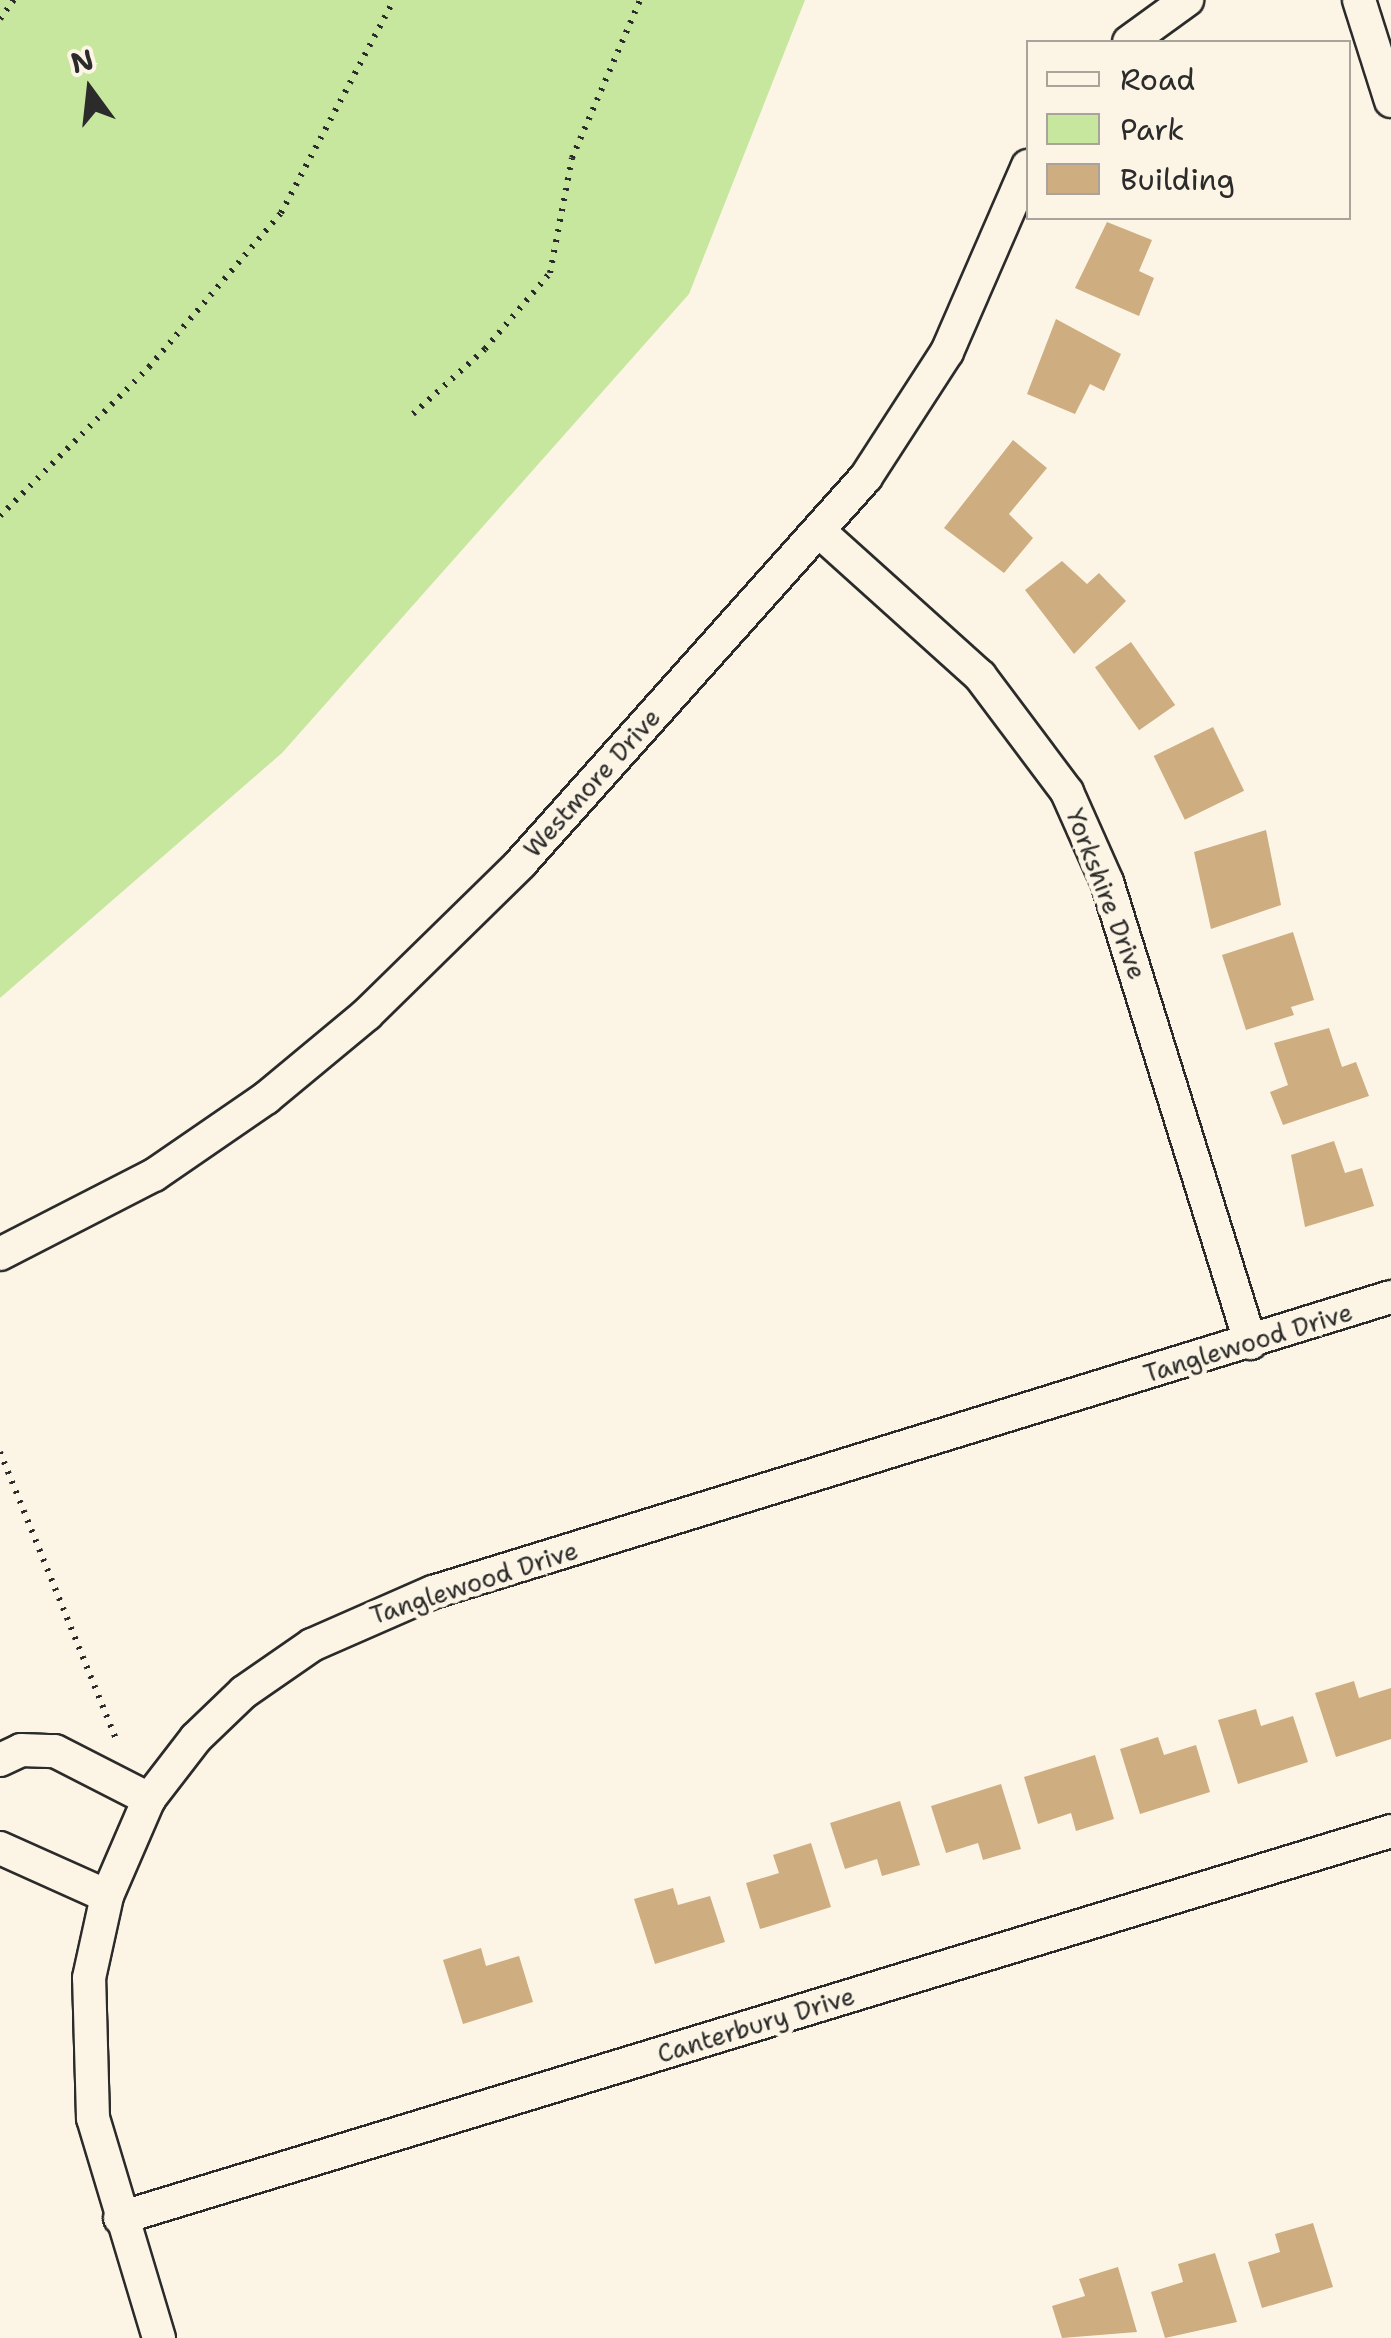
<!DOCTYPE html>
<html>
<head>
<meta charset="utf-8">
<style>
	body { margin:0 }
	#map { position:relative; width:1391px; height:2338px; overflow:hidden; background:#fcf5e5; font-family:"Shantell Sans",sans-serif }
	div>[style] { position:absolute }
	.green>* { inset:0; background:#c7e69e }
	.building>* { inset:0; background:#cead81; transform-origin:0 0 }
	.path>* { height:6px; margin-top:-3px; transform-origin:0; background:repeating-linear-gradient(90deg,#2b2b2b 0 2.5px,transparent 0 10.5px) }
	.roads { filter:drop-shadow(2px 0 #2b2b2b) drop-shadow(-2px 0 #2b2b2b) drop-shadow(0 2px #2b2b2b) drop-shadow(0 -2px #2b2b2b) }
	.minor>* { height:32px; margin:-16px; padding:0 16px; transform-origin:16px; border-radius:16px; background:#fcf5e5 }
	span { translate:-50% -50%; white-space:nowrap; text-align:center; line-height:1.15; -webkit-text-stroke:10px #fcf5e5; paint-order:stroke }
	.street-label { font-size:25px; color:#2b2b2b }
	.legend { position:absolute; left:1026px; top:40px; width:325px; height:180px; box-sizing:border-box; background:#fcf5e5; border:2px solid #a8a49b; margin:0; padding:12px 18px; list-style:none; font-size:30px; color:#2b2b2b }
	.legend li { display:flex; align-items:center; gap:20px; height:50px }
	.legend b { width:50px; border:2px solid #a8a49b }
	.north { position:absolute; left:40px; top:40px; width:100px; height:100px; -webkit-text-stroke:8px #fcf5e5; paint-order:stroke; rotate:345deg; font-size:28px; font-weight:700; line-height:40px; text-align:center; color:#2b2b2b }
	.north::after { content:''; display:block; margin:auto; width:35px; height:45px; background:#2b2b2b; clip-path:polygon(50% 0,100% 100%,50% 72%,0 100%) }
</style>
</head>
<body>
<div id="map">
	<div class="green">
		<i style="clip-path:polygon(0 0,805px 0,689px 294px,282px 753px,0 998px)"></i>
	</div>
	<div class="building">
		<i style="clip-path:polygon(1107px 222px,1152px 240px,1139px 271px,1154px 278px,1139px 316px,1075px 288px)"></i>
		<i style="clip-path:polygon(1056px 319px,1121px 354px,1104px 391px,1090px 384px,1075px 414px,1027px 394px)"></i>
		<i style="clip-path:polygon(1013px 440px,1047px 468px,1009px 514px,1033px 538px,1004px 573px,944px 528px)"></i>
		<i style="clip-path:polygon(1062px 561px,1087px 584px,1099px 573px,1126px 601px,1074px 654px,1025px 590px)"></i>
		<i style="left:1131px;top:642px;width:77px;height:44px;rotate:55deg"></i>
		<i style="left:1213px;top:727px;width:71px;height:66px;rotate:64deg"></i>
		<i style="clip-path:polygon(1266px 830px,1281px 905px,1211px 929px,1194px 852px)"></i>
		<i style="clip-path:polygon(1293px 932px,1314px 1000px,1291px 1007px,1294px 1015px,1246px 1030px,1222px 955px)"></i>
		<i style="clip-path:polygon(1329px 1028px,1342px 1067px,1356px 1062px,1369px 1096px,1283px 1125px,1270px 1092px,1288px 1085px,1274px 1043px)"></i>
		<i style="clip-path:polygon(1334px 1141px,1345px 1173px,1362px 1168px,1374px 1206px,1305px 1227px,1291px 1155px)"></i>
		<i style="clip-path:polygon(1354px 1681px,1359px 1698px,1391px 1688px,1391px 1739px,1336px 1757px,1315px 1693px)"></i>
		<i style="clip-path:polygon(1256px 1709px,1261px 1726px,1293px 1716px,1308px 1762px,1238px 1784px,1218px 1720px)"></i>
		<i style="clip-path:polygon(1158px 1737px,1164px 1755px,1196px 1745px,1210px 1792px,1140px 1814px,1120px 1749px)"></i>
		<i style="clip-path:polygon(1095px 1755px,1114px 1819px,1076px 1831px,1071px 1813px,1038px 1824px,1024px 1777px)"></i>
		<i style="clip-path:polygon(1001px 1784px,1021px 1849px,983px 1860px,978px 1843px,946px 1853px,931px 1806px)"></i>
		<i style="clip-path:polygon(900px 1801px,920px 1865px,882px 1876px,877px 1859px,845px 1869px,830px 1823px)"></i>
		<i style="clip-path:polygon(811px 1843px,831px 1907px,760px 1929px,746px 1883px,779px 1873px,773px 1855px)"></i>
		<i style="clip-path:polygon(673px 1888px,678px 1905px,710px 1896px,725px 1942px,655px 1964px,634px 1899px)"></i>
		<i style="clip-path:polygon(481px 1948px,486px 1966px,519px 1956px,533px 2002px,463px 2024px,443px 1960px)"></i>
		<i style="clip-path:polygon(1313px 2223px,1333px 2287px,1262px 2308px,1248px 2262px,1280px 2252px,1275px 2234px)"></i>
		<i style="clip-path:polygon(1215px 2253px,1237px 2322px,1165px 2338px,1151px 2292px,1183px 2282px,1178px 2264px)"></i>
		<i style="clip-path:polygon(1118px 2267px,1137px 2332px,1062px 2338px,1052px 2306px,1085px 2296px,1079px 2279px)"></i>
	</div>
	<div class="path">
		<i style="left:0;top:19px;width:24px;rotate:-54deg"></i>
		<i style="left:413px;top:414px;width:97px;rotate:-42.1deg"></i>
		<i style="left:485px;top:349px;width:100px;rotate:-49.5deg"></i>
		<i style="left:550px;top:273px;width:117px;rotate:-79.2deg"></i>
		<i style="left:572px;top:158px;width:172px;rotate:-66.7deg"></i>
		<i style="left:0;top:516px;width:211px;rotate:-45deg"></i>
		<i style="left:149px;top:367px;width:203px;rotate:-49.4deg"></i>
		<i style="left:281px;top:213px;width:241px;rotate:-62.1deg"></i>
		<i style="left:0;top:1452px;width:310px;rotate:68deg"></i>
	</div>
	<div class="roads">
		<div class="minor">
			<i style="left:1359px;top:0;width:106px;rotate:72.4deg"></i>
			<i style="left:1129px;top:42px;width:72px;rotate:-35.9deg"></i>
			<i style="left:819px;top:531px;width:217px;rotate:42deg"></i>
			<i style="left:980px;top:676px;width:145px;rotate:53.1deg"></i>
			<i style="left:1067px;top:792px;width:98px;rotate:66deg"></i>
			<i style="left:1107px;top:882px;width:483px;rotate:72.7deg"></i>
			<i style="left:0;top:1254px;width:173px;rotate:-27.2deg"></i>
			<i style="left:154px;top:1175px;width:136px;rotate:-34.5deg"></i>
			<i style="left:266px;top:1098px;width:131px;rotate:-39.7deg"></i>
			<i style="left:367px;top:1014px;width:214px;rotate:-44.4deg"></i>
			<i style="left:520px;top:864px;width:519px;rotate:-48.2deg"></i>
			<i style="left:866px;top:477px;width:149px;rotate:-57.1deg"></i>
			<i style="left:947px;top:352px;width:203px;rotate:-66.5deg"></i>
			<i style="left:0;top:1760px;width:23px;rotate:-25deg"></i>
			<i style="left:21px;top:1750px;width:34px;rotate:2deg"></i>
			<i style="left:55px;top:1751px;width:106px;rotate:27.1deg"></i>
			<i style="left:0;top:1848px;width:117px;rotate:24.2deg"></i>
			<i style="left:120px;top:2218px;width:1329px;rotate:-16.93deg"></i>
			<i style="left:159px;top:2338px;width:230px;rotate:-106.7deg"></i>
			<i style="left:93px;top:2118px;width:140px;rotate:-91.6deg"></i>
			<i style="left:89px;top:1978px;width:84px;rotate:-77.6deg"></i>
			<i style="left:107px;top:1896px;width:106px;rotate:-66.6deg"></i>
			<i style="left:149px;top:1799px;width:77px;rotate:-52.4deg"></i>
			<i style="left:196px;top:1738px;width:66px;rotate:-43.8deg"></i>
			<i style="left:244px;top:1692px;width:83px;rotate:-34.7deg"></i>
			<i style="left:312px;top:1645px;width:132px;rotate:-23.7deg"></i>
			<i style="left:433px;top:1592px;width:1002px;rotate:-17.12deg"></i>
		</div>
	</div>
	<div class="street-label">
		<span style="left:592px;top:783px;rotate:-48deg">Westmore Drive</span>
		<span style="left:1106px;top:894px;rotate:69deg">Yorkshire Drive</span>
		<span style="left:1248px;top:1343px;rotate:-17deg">Tanglewood Drive</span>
		<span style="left:474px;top:1583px;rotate:-18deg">Tanglewood Drive</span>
		<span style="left:756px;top:2025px;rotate:-17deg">Canterbury Drive</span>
	</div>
	<ul class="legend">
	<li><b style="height:12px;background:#fcf5e5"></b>Road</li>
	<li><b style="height:28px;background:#c7e69e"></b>Park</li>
	<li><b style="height:28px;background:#cead81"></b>Building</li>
	</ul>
	<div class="north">N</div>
</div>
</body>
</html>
